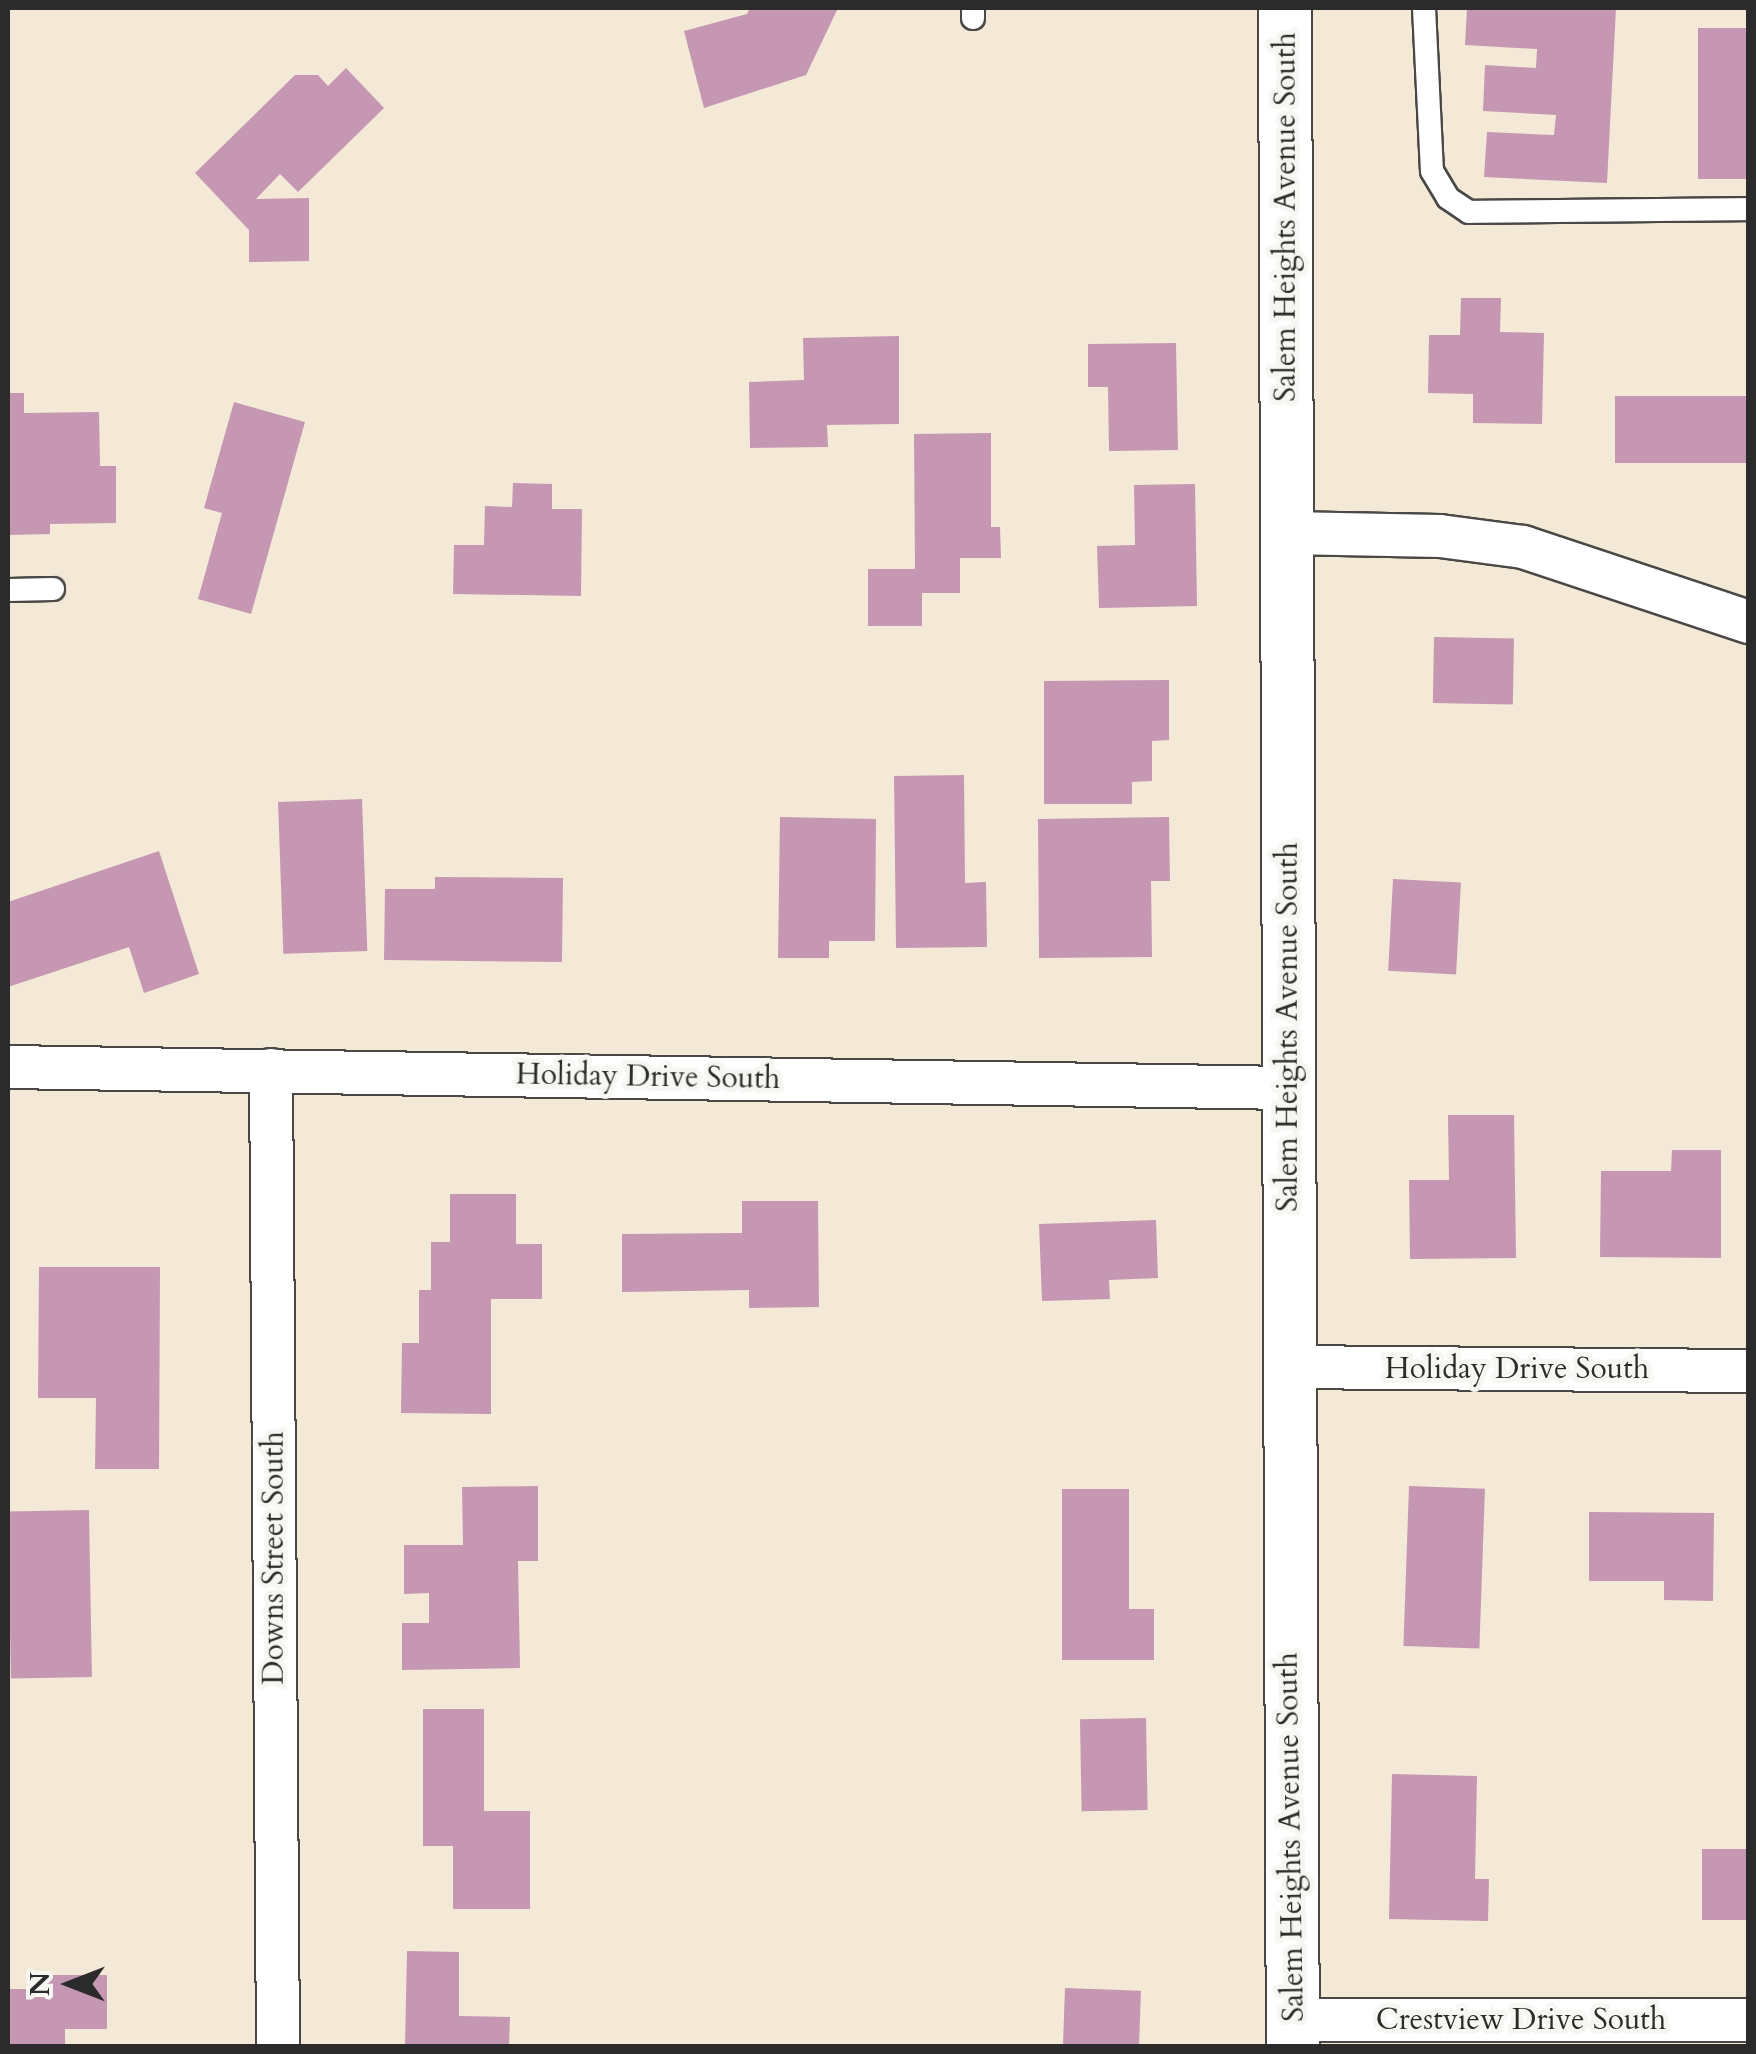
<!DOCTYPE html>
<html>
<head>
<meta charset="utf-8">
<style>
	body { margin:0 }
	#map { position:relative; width:1756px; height:2054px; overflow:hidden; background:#f3e9d6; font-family:Cardo,serif }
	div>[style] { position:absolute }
	.building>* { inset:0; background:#c597b3; transform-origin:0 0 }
	.roads { filter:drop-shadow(2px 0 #494845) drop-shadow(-2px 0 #494845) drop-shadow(0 2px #494845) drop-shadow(0 -2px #494845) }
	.service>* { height:22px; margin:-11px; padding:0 11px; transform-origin:11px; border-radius:11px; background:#fff }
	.minor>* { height:42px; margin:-21px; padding:0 21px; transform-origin:21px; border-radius:21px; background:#fff }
	.tertiary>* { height:52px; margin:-26px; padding:0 26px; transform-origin:26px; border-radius:26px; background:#fff }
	span { translate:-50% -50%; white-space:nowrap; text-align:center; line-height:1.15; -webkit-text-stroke:10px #f6f6f2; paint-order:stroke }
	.street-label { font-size:30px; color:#2b2b2b }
	.frame { position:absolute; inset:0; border:10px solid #2b2b2b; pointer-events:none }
	.north { position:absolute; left:20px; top:1934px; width:100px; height:100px; -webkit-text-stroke:8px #f6f6f2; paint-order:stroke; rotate:270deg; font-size:28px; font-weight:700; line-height:40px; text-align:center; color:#2b2b2b }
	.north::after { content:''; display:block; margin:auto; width:35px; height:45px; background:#2b2b2b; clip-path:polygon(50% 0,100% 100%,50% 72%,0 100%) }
</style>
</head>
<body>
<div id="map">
	<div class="building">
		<i style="clip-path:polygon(750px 8px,838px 8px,806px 75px,704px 108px,684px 31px,747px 14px)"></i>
		<i style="clip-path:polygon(1467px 8px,1616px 8px,1607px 183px,1484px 177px,1487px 132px,1554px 135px,1556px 115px,1483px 111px,1485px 65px,1536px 68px,1537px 49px,1465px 45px)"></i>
		<i style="left:1748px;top:28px;width:151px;height:50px;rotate:90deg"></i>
		<i style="clip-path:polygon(346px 68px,384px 108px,298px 192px,280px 174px,256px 199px,309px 198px,309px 261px,249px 262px,249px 230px,195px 173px,295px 75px,318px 75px,328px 86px)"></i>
		<i style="clip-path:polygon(1461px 298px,1501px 298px,1500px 332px,1544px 333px,1542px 424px,1473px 423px,1473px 394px,1428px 393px,1429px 335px,1460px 335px)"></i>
		<i style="clip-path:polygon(899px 336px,899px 424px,827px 425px,828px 447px,750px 448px,749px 382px,804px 380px,803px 338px)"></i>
		<i style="clip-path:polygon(1176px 343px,1178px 450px,1109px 451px,1108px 387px,1088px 387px,1088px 344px)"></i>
		<i style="clip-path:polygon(8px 393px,24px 393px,24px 413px,99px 412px,100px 466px,116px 466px,116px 523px,50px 524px,50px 534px,8px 535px)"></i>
		<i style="left:1748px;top:396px;width:67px;height:133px;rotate:90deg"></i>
		<i style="clip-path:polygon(234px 402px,305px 422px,251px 614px,198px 599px,222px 513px,204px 508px)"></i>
		<i style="clip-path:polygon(991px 433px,991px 527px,1000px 527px,1001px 558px,960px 558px,960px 593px,922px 593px,922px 626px,868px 626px,868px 569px,915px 569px,914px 434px)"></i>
		<i style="clip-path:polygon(513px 483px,552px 484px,552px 509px,582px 509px,581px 596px,453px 594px,454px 545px,484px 545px,485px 506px,512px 507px)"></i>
		<i style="clip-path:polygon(1195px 484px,1197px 606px,1099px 608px,1097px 546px,1135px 545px,1134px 485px)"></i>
		<i style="left:1434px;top:637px;width:80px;height:66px;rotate:1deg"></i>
		<i style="clip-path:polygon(1169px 680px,1169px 740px,1152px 741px,1152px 781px,1132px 782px,1132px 804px,1044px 804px,1044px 681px)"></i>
		<i style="clip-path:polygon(964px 775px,965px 883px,986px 882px,987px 947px,896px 948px,894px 776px)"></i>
		<i style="left:362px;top:799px;width:152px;height:84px;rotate:88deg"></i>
		<i style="clip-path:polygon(780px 817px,876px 819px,875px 941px,829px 941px,829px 958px,778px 958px)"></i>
		<i style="clip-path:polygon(1169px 817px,1170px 881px,1151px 881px,1152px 957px,1039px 958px,1038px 819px)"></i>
		<i style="clip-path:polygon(159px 851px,199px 974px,144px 993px,129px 947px,8px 987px,8px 902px)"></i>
		<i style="clip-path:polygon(435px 877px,563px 878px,562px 962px,384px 960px,385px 889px,435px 889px)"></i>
		<i style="left:1393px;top:879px;width:68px;height:92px;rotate:3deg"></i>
		<i style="clip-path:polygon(1448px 1115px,1514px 1115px,1516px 1258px,1410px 1259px,1409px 1180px,1449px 1180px)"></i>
		<i style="clip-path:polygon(1672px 1150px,1721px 1150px,1721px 1258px,1600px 1257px,1601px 1171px,1671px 1171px)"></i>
		<i style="clip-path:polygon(450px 1194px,516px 1194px,516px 1244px,542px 1244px,542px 1299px,491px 1299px,491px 1414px,401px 1413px,402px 1343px,419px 1343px,419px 1290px,431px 1290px,431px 1242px,450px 1242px)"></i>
		<i style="clip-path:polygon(742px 1201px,818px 1201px,819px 1307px,749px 1308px,749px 1290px,622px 1292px,622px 1234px,742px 1233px)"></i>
		<i style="clip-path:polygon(1156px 1220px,1158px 1278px,1109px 1280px,1110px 1299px,1042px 1301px,1039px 1224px)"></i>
		<i style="clip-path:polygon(39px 1267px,160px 1267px,159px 1469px,95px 1469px,96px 1398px,38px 1398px)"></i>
		<i style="clip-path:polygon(538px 1486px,538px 1561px,518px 1561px,520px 1668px,402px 1670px,402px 1623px,429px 1623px,429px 1593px,404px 1594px,404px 1545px,463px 1545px,462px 1487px)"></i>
		<i style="left:1409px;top:1486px;width:76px;height:160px;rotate:2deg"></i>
		<i style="clip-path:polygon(1062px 1489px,1129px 1489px,1129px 1609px,1154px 1609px,1154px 1660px,1062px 1660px)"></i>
		<i style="left:89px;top:1510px;width:167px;height:81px;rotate:89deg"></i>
		<i style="clip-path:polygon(1589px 1512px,1714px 1513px,1713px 1601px,1664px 1600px,1664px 1581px,1589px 1581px)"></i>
		<i style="clip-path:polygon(423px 1709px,484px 1709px,484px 1811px,530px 1811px,530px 1909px,453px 1909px,453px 1846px,423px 1846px)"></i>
		<i style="left:1146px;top:1718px;width:92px;height:66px;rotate:89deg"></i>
		<i style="clip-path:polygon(1392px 1774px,1477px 1776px,1475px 1879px,1489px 1879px,1488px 1921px,1389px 1919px)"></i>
		<i style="left:1748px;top:1849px;width:71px;height:46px;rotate:90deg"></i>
		<i style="clip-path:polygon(407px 1951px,459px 1952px,459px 2016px,510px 2017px,509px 2046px,405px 2046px)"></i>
		<i style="clip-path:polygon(42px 1975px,107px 1975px,107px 2029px,65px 2029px,65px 2046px,8px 2046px,8px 1989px,42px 1989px)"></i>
		<i style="left:1065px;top:1988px;width:76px;height:58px;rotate:2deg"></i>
	</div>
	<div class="roads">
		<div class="service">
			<i style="left:973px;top:8px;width:10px;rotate:90deg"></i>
			<i style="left:1424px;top:8px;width:163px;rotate:87.2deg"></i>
			<i style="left:1432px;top:171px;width:31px;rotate:59deg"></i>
			<i style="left:1448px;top:198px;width:25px;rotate:34deg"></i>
			<i style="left:1469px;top:212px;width:279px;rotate:-0.6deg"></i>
			<i style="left:8px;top:590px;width:45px;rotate:-1.3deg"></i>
		</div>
		<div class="minor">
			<i style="left:1288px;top:533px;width:152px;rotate:1.1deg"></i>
			<i style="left:1440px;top:536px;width:84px;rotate:7.5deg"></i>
			<i style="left:1523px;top:547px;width:237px;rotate:18.4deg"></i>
			<i style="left:8px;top:1067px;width:1280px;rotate:0.94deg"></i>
			<i style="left:271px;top:1070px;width:976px;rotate:89.59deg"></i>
			<i style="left:1286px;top:1367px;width:462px;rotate:0.5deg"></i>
			<i style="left:1293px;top:2020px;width:455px"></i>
		</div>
		<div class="tertiary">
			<i style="left:1285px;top:8px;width:2038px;rotate:89.78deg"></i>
		</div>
	</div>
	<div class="street-label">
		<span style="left:1286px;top:217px;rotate:-90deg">Salem Heights Avenue South</span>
		<span style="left:1288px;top:1027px;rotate:-90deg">Salem Heights Avenue South</span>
		<span style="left:648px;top:1077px;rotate:1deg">Holiday Drive South</span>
		<span style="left:1517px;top:1369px">Holiday Drive South</span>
		<span style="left:274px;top:1558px;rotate:-90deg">Downs Street South</span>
		<span style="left:1291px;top:1837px;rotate:-91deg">Salem Heights Avenue South</span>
		<span style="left:1521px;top:2020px">Crestview Drive South</span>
	</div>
	<div class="frame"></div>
	<div class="north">N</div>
</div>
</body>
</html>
